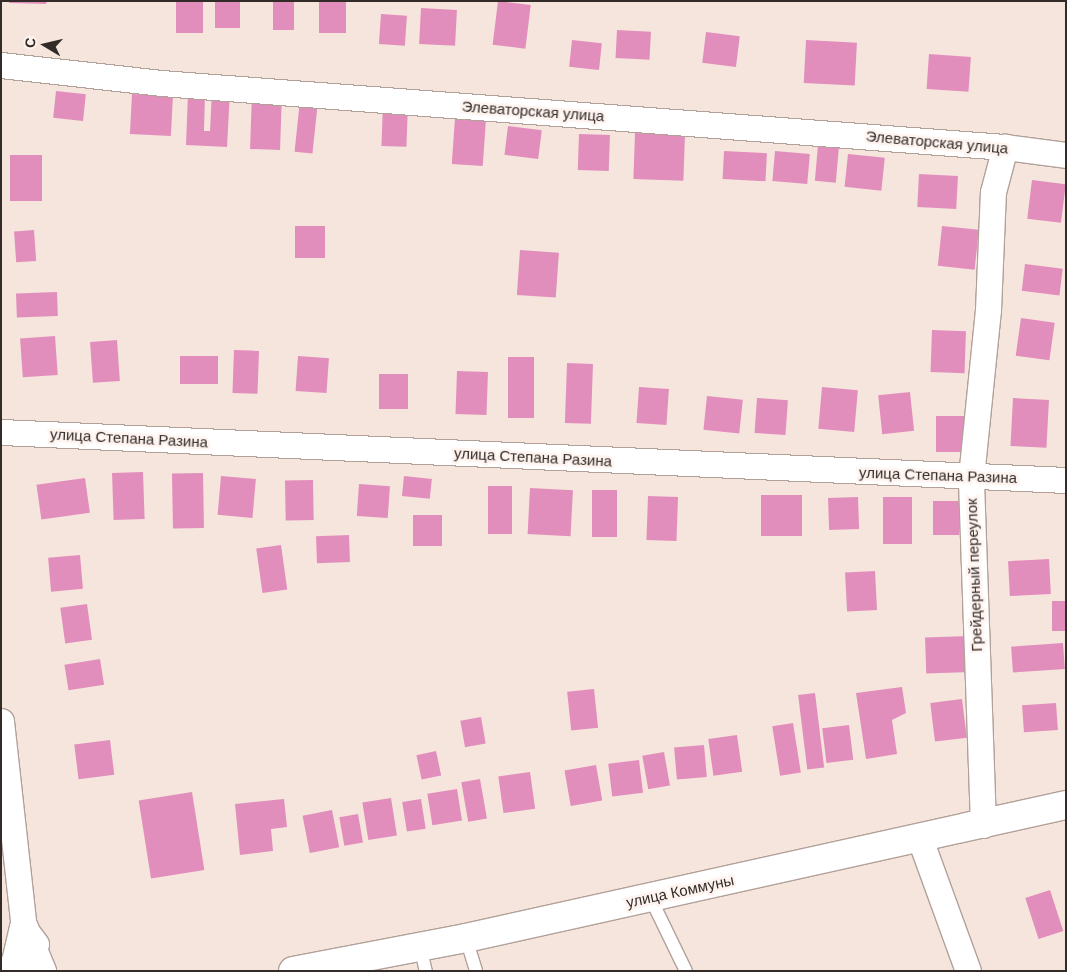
<!DOCTYPE html>
<html>
<head>
<meta charset="utf-8">
<style>
	body { margin:0 }
	#map { position:relative; width:1067px; height:972px; overflow:hidden; background:#f6e5dc; font-family:Arial,sans-serif }
	div>[style] { position:absolute }
	.building>* { inset:0; background:#e28ebc; transform-origin:0 0 }
	.roads { filter:drop-shadow(1px 0 #b1a199) drop-shadow(-1px 0 #b1a199) drop-shadow(0 1px #b1a199) drop-shadow(0 -1px #b1a199) }
	.service>* { height:12px; margin:-6px; padding:0 6px; transform-origin:6px; border-radius:6px; background:#fff }
	.minor>* { height:25px; margin:-12.5px; padding:0 12.5px; transform-origin:12.5px; border-radius:12.5px; background:#fff }
	.tertiary>* { height:28px; margin:-14px; padding:0 14px; transform-origin:14px; border-radius:14px; background:#fff }
	span { translate:-50% -50%; white-space:nowrap; text-align:center; line-height:1.15; -webkit-text-stroke:5px #fef3ee; paint-order:stroke }
	.street-label { font-size:15px; color:#322b28 }
	.frame { position:absolute; inset:0; border:2px solid #322b28; pointer-events:none }
	.north { position:absolute; left:20px; top:20px; width:50px; height:50px; -webkit-text-stroke:4px #fef3ee; paint-order:stroke; rotate:279deg; font-size:14px; font-weight:700; line-height:20px; text-align:center; color:#322b28 }
	.north::after { content:''; display:block; margin:auto; width:18px; height:22px; background:#322b28; clip-path:polygon(50% 0,100% 100%,50% 72%,0 100%) }
</style>
</head>
<body>
<div id="map">
	<div class="building">
		<i style="clip-path:polygon(9px 1px,47px 1px,46px 4px,9px 3px)"></i>
		<i style="left:176px;top:1px;width:27px;height:32px"></i>
		<i style="left:215px;top:1px;width:25px;height:27px"></i>
		<i style="left:273px;top:1px;width:21px;height:29px"></i>
		<i style="left:319px;top:1px;width:27px;height:32px"></i>
		<i style="left:498px;top:1px;width:33px;height:44px;rotate:7deg"></i>
		<i style="left:421px;top:8px;width:36px;height:36px;rotate:3deg"></i>
		<i style="left:381px;top:14px;width:26px;height:30px;rotate:4deg"></i>
		<i style="left:617px;top:30px;width:34px;height:28px;rotate:3deg"></i>
		<i style="left:706px;top:32px;width:34px;height:31px;rotate:7deg"></i>
		<i style="left:572px;top:40px;width:30px;height:27px;rotate:6deg"></i>
		<i style="left:806px;top:40px;width:51px;height:43px;rotate:3deg"></i>
		<i style="left:929px;top:54px;width:42px;height:35px;rotate:4deg"></i>
		<i style="clip-path:polygon(212px 90px,230px 91px,227px 147px,186px 145px,188px 93px,205px 94px,204px 131px,210px 131px)"></i>
		<i style="left:56px;top:91px;width:30px;height:27px;rotate:6deg"></i>
		<i style="left:252px;top:93px;width:30px;height:56px;rotate:2deg"></i>
		<i style="left:132px;top:94px;width:41px;height:40px;rotate:3deg"></i>
		<i style="left:300px;top:100px;width:18px;height:52px;rotate:6deg"></i>
		<i style="left:383px;top:102px;width:25px;height:44px;rotate:2deg"></i>
		<i style="left:455px;top:118px;width:31px;height:46px;rotate:4deg"></i>
		<i style="left:508px;top:126px;width:34px;height:29px;rotate:7deg"></i>
		<i style="left:635px;top:133px;width:50px;height:46px;rotate:2deg"></i>
		<i style="left:579px;top:134px;width:31px;height:36px;rotate:2deg"></i>
		<i style="left:818px;top:145px;width:21px;height:36px;rotate:5deg"></i>
		<i style="left:724px;top:151px;width:43px;height:28px;rotate:3deg"></i>
		<i style="left:775px;top:151px;width:35px;height:30px;rotate:5deg"></i>
		<i style="left:848px;top:154px;width:37px;height:33px;rotate:6deg"></i>
		<i style="left:10px;top:155px;width:32px;height:46px"></i>
		<i style="left:919px;top:174px;width:39px;height:33px;rotate:3deg"></i>
		<i style="left:1032px;top:180px;width:34px;height:39px;rotate:7deg"></i>
		<i style="left:325px;top:226px;width:32px;height:30px;rotate:90deg"></i>
		<i style="left:942px;top:226px;width:37px;height:40px;rotate:6deg"></i>
		<i style="left:34px;top:230px;width:31px;height:20px;rotate:86deg"></i>
		<i style="left:520px;top:250px;width:39px;height:45px;rotate:4deg"></i>
		<i style="left:1025px;top:264px;width:38px;height:27px;rotate:7deg"></i>
		<i style="left:57px;top:292px;width:24px;height:41px;rotate:88deg"></i>
		<i style="left:1021px;top:318px;width:34px;height:38px;rotate:8deg"></i>
		<i style="left:932px;top:330px;width:34px;height:42px;rotate:2deg"></i>
		<i style="left:55px;top:336px;width:39px;height:35px;rotate:86deg"></i>
		<i style="left:117px;top:340px;width:41px;height:27px;rotate:86deg"></i>
		<i style="left:234px;top:350px;width:25px;height:43px;rotate:2deg"></i>
		<i style="left:180px;top:356px;width:38px;height:28px"></i>
		<i style="left:298px;top:356px;width:31px;height:35px;rotate:4deg"></i>
		<i style="left:508px;top:357px;width:26px;height:61px"></i>
		<i style="left:567px;top:363px;width:26px;height:60px;rotate:2deg"></i>
		<i style="left:457px;top:371px;width:31px;height:43px;rotate:2deg"></i>
		<i style="left:379px;top:374px;width:29px;height:35px"></i>
		<i style="left:639px;top:387px;width:30px;height:36px;rotate:4deg"></i>
		<i style="left:822px;top:387px;width:36px;height:42px;rotate:5deg"></i>
		<i style="left:910px;top:392px;width:39px;height:32px;rotate:84deg"></i>
		<i style="left:707px;top:396px;width:36px;height:34px;rotate:6deg"></i>
		<i style="left:757px;top:398px;width:31px;height:35px;rotate:4deg"></i>
		<i style="left:1013px;top:398px;width:36px;height:48px;rotate:3deg"></i>
		<i style="left:936px;top:416px;width:28px;height:36px"></i>
		<i style="left:143px;top:472px;width:47px;height:31px;rotate:88deg"></i>
		<i style="left:203px;top:473px;width:55px;height:31px;rotate:89deg"></i>
		<i style="left:221px;top:476px;width:35px;height:39px;rotate:5deg"></i>
		<i style="left:404px;top:476px;width:28px;height:20px;rotate:6deg"></i>
		<i style="left:85px;top:478px;width:35px;height:49px;rotate:82deg"></i>
		<i style="left:313px;top:480px;width:40px;height:28px;rotate:89deg"></i>
		<i style="left:359px;top:484px;width:31px;height:32px;rotate:4deg"></i>
		<i style="left:488px;top:486px;width:24px;height:48px"></i>
		<i style="left:530px;top:488px;width:43px;height:46px;rotate:3deg"></i>
		<i style="left:592px;top:490px;width:25px;height:47px"></i>
		<i style="left:761px;top:495px;width:41px;height:41px"></i>
		<i style="left:648px;top:496px;width:30px;height:44px;rotate:2deg"></i>
		<i style="left:858px;top:497px;width:32px;height:30px;rotate:88deg"></i>
		<i style="left:883px;top:497px;width:29px;height:47px"></i>
		<i style="left:933px;top:501px;width:26px;height:34px"></i>
		<i style="left:413px;top:515px;width:29px;height:31px"></i>
		<i style="left:349px;top:535px;width:27px;height:33px;rotate:88deg"></i>
		<i style="left:281px;top:545px;width:45px;height:25px;rotate:82deg"></i>
		<i style="left:80px;top:555px;width:34px;height:32px;rotate:85deg"></i>
		<i style="left:1049px;top:559px;width:35px;height:41px;rotate:87deg"></i>
		<i style="left:875px;top:571px;width:39px;height:30px;rotate:87deg"></i>
		<i style="left:1066px;top:601px;width:30px;height:14px;rotate:90deg"></i>
		<i style="left:87px;top:604px;width:36px;height:27px;rotate:82deg"></i>
		<i style="left:969px;top:636px;width:36px;height:44px;rotate:88deg"></i>
		<i style="left:1063px;top:643px;width:26px;height:52px;rotate:86deg"></i>
		<i style="left:100px;top:659px;width:26px;height:36px;rotate:81deg"></i>
		<i style="clip-path:polygon(902px 687px,906px 713px,892px 720px,897px 754px,866px 759px,856px 693px)"></i>
		<i style="left:594px;top:689px;width:39px;height:27px;rotate:84deg"></i>
		<i style="left:815px;top:693px;width:75px;height:17px;rotate:83deg"></i>
		<i style="left:962px;top:699px;width:39px;height:32px;rotate:83deg"></i>
		<i style="left:1056px;top:703px;width:27px;height:34px;rotate:86deg"></i>
		<i style="left:481px;top:717px;width:27px;height:21px;rotate:80deg"></i>
		<i style="left:793px;top:723px;width:50px;height:21px;rotate:81deg"></i>
		<i style="left:849px;top:725px;width:35px;height:27px;rotate:83deg"></i>
		<i style="left:737px;top:735px;width:37px;height:29px;rotate:82deg"></i>
		<i style="left:110px;top:740px;width:35px;height:36px;rotate:83deg"></i>
		<i style="left:704px;top:745px;width:32px;height:30px;rotate:85deg"></i>
		<i style="left:436px;top:751px;width:25px;height:20px;rotate:78deg"></i>
		<i style="left:664px;top:752px;width:34px;height:22px;rotate:80deg"></i>
		<i style="left:639px;top:760px;width:33px;height:31px;rotate:83deg"></i>
		<i style="left:596px;top:765px;width:36px;height:32px;rotate:80deg"></i>
		<i style="left:530px;top:772px;width:37px;height:32px;rotate:82deg"></i>
		<i style="left:480px;top:779px;width:40px;height:19px;rotate:80deg"></i>
		<i style="left:457px;top:789px;width:32px;height:30px;rotate:81deg"></i>
		<i style="left:192px;top:792px;width:79px;height:54px;rotate:81deg"></i>
		<i style="left:391px;top:798px;width:38px;height:29px;rotate:81deg"></i>
		<i style="clip-path:polygon(284px 799px,287px 827px,271px 829px,273px 851px,240px 855px,235px 804px)"></i>
		<i style="left:421px;top:799px;width:30px;height:19px;rotate:81deg"></i>
		<i style="left:332px;top:810px;width:38px;height:30px;rotate:79deg"></i>
		<i style="left:358px;top:814px;width:29px;height:19px;rotate:80deg"></i>
		<i style="left:1050px;top:890px;width:43px;height:26px;rotate:72deg"></i>
	</div>
	<div class="roads">
		<div class="service">
			<i style="left:650px;top:897px;width:82px;rotate:64.1deg"></i>
			<i style="left:466px;top:938px;width:34px;rotate:73deg"></i>
			<i style="left:420px;top:946px;width:26px;rotate:77deg"></i>
		</div>
		<div class="minor">
			<i style="left:1px;top:65px;width:161px;rotate:6.4deg"></i>
			<i style="left:161px;top:83px;width:846px;rotate:4.34deg"></i>
			<i style="left:1005px;top:147px;width:62px;rotate:7.5deg"></i>
			<i style="left:1px;top:432px;width:1066px;rotate:2.58deg"></i>
			<i style="left:1px;top:721px;width:208px;rotate:83.7deg"></i>
			<i style="left:24px;top:928px;width:20px;rotate:53deg"></i>
			<i style="left:983px;top:825px;width:348px;rotate:-92deg"></i>
			<i style="left:971px;top:477px;width:168px;rotate:-84.2deg"></i>
			<i style="left:988px;top:310px;width:118px;rotate:-87.6deg"></i>
			<i style="left:993px;top:192px;width:47px;rotate:-75.1deg"></i>
			<i style="left:920px;top:839px;width:140px;rotate:70deg"></i>
		</div>
		<div class="tertiary">
			<i style="left:24px;top:928px;width:47px;rotate:67.3deg"></i>
			<i style="left:9px;top:971px;width:11px;rotate:-52deg"></i>
			<i style="left:16px;top:962px;width:35px;rotate:-77deg"></i>
			<i style="left:293px;top:971px;width:176px;rotate:-10.8deg"></i>
			<i style="left:466px;top:938px;width:615px;rotate:-12.5deg"></i>
		</div>
	</div>
	<div class="street-label">
		<span style="left:533px;top:111px;rotate:4deg">Элеваторская улица</span>
		<span style="left:937px;top:142px;rotate:5deg">Элеваторская улица</span>
		<span style="left:129px;top:438px;rotate:3deg">улица Степана Разина</span>
		<span style="left:533px;top:457px;rotate:3deg">улица Степана Разина</span>
		<span style="left:938px;top:475px;rotate:2deg">улица Степана Разина</span>
		<span style="left:974px;top:575px;rotate:-92deg">Грейдерный переулок</span>
		<span style="left:680px;top:891px;rotate:-12deg">улица Коммуны</span>
	</div>
	<div class="frame"></div>
	<div class="north">С</div>
</div>
</body>
</html>
